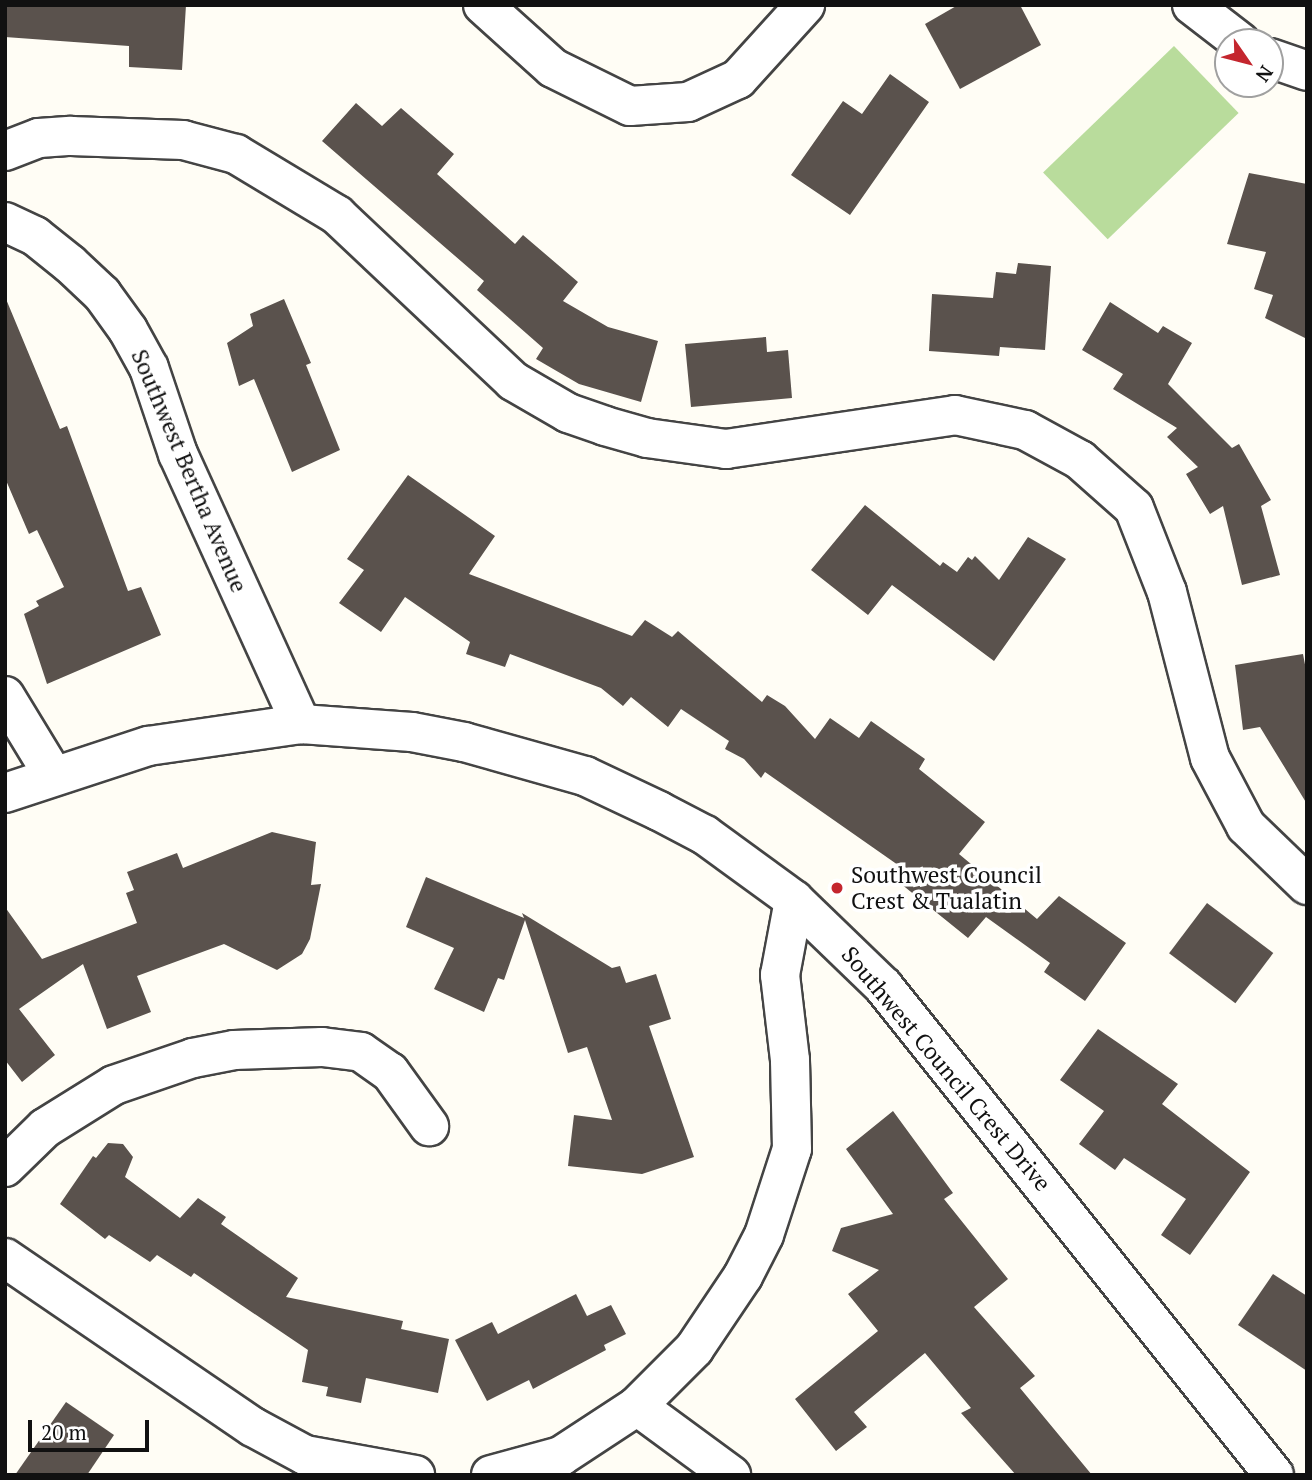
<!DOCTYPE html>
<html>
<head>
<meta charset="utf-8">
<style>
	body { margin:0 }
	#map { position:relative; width:1312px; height:1480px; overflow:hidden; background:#fffdf5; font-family:"PT Serif",serif }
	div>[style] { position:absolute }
	.forest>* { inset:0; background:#b9dc9c; transform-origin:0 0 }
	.building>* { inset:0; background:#5a524d; transform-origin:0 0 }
	.roads { filter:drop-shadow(2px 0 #444) drop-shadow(-2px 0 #444) drop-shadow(0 2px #444) drop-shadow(0 -2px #444) }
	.minor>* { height:38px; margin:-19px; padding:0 19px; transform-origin:19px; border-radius:19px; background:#fff }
	.dots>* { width:19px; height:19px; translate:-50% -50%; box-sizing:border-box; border:4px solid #fff; border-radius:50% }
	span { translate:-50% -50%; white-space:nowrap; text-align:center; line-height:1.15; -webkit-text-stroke:7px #fff; paint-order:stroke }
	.street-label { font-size:23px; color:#111 }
	.poi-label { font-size:23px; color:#111 }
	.left { translate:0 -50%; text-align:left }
	.frame { position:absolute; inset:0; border:7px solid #111; pointer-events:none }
	.north { position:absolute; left:1214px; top:28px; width:70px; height:70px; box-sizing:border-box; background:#fff; border:2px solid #a0a0a0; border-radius:50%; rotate:125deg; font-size:19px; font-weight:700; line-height:28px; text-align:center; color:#111 }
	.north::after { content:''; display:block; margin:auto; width:24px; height:32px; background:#c4262e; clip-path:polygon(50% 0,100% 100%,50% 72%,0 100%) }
	.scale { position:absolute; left:28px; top:1420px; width:121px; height:32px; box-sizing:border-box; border:4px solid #111; border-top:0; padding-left:9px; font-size:21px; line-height:24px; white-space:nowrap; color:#111; -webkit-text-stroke:5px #fff; paint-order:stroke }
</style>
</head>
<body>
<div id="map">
	<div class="forest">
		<i style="left:1174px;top:46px;width:93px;height:182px;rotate:46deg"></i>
	</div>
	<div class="building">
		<i style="clip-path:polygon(5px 5px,186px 5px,182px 70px,129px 67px,129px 46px,5px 37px)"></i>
		<i style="clip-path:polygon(958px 5px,1020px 5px,1041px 45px,960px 89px,925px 24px)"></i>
		<i style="clip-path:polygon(890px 74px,929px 102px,850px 215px,791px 175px,843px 101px,862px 114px)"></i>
		<i style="clip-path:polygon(356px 103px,382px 126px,401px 108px,454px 154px,437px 174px,515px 244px,523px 235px,578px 282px,563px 301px,608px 327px,658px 341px,641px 402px,579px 384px,536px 359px,543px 348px,477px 290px,484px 281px,322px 141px)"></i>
		<i style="clip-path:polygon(1249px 173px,1307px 184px,1307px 339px,1265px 318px,1273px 295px,1254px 289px,1266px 252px,1227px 244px)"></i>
		<i style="clip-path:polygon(1018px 263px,1051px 266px,1045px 350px,1000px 347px,999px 356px,929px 351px,932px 294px,993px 298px,996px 272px,1016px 274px)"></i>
		<i style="clip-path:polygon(6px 299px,60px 429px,67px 426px,128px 591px,141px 587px,161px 635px,47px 684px,24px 614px,39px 606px,36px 601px,64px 587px,37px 530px,29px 534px,5px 478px)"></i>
		<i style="clip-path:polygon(284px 299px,311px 363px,306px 365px,340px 450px,292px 472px,254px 379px,239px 386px,227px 343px,253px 326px,250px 314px)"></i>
		<i style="clip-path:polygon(1110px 302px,1158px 333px,1163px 326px,1192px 343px,1168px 384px,1232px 448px,1239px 444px,1271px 500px,1261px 506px,1280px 575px,1242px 585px,1223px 506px,1210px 514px,1186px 474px,1198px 467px,1167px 437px,1177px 428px,1113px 389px,1123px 374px,1082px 350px)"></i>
		<i style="clip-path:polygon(766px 337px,767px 352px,788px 350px,792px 398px,691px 407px,685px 344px)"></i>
		<i style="clip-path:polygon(408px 475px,495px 536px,469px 574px,632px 636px,645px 620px,672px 637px,678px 631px,762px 702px,767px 695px,785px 706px,815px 739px,830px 718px,859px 738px,871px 721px,925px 759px,919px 769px,985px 822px,959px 854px,1037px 919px,1059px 896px,1126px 943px,1085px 1001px,1044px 972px,1050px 963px,986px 917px,968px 938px,890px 875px,898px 865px,765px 772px,761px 778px,744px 759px,725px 749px,729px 741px,681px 709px,668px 727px,631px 697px,623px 706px,601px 688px,510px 654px,505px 667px,466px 654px,470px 642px,405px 597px,381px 632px,339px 603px,364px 570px,347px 559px)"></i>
		<i style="clip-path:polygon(865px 505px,940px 566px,943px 562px,957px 572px,968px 557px,972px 560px,975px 556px,999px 580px,1028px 537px,1066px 559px,994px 661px,892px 585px,868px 615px,811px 570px)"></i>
		<i style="clip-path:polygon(1303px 654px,1307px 675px,1307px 804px,1260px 727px,1243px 730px,1235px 665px)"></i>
		<i style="clip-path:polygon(272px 832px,316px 842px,311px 885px,321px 884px,310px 939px,302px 954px,277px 970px,224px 944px,137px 976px,151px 1012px,107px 1029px,83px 964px,19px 1009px,55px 1055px,22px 1082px,5px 1060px,5px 907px,42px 959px,137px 923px,126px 893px,134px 890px,127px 872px,177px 853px,183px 868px)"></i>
		<i style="clip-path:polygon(426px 877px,524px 918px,522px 913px,612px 968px,620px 966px,626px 983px,656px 974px,671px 1019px,649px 1026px,694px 1157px,642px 1174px,568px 1166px,574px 1115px,612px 1120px,587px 1047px,568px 1053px,525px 920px,504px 980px,498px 978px,484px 1012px,434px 989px,454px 948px,406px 927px)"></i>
		<i style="left:1207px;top:903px;width:83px;height:63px;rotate:37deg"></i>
		<i style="clip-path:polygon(1098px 1029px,1178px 1084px,1162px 1104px,1250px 1172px,1190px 1255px,1161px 1235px,1186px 1199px,1124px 1158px,1115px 1170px,1079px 1144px,1104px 1111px,1060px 1080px)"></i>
		<i style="clip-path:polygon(893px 1111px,953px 1193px,944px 1199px,1008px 1279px,974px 1307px,1035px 1376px,1020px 1388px,1092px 1475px,1016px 1475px,961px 1413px,971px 1408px,925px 1353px,854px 1412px,867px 1427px,836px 1451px,795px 1399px,878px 1331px,848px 1294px,879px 1270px,832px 1251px,841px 1228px,893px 1214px,846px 1149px)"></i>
		<i style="clip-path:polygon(108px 1143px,123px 1144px,133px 1157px,125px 1177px,180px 1218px,198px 1198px,226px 1217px,221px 1224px,298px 1278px,286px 1297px,403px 1321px,401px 1329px,449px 1339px,438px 1393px,366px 1378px,361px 1403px,326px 1396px,328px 1387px,302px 1382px,308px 1350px,194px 1273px,191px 1277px,157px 1255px,150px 1262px,109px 1235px,105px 1239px,60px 1204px,93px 1156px,96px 1158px)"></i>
		<i style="clip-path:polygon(1273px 1274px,1307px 1296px,1307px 1371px,1238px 1325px)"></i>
		<i style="clip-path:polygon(576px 1294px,587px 1316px,611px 1305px,626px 1334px,604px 1345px,606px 1350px,533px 1389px,529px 1380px,487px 1401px,455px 1340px,492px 1322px,498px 1334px)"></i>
		<i style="clip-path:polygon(66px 1402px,114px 1435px,87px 1475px,15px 1475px)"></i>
	</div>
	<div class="roads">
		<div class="minor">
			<i style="left:483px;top:5px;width:94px;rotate:42deg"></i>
			<i style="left:553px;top:68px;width:86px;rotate:26.3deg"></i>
			<i style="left:630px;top:106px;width:58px;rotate:-3.9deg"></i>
			<i style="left:688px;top:102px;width:55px;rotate:-24.7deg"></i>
			<i style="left:738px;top:79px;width:100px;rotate:-47.8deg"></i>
			<i style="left:1192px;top:5px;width:61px;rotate:37.6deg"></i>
			<i style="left:1270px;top:58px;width:39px;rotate:19deg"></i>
			<i style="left:5px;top:151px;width:36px;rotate:-21deg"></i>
			<i style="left:39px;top:138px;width:32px;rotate:-4deg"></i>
			<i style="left:71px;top:136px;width:112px;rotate:2deg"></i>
			<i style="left:183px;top:140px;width:55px;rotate:14.8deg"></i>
			<i style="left:236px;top:154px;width:118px;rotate:31.1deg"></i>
			<i style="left:337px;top:215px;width:242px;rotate:43.3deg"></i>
			<i style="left:513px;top:381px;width:64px;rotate:30.2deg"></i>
			<i style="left:568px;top:413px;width:39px;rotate:19deg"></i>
			<i style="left:605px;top:426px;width:44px;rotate:15.9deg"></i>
			<i style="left:647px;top:438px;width:80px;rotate:7.9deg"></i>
			<i style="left:726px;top:449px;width:232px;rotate:-8.4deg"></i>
			<i style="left:955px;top:415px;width:72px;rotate:12.1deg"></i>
			<i style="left:1025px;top:430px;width:63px;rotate:28.6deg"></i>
			<i style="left:1080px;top:460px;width:72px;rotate:41.6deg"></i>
			<i style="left:1134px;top:508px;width:90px;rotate:68.6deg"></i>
			<i style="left:1167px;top:592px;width:171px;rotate:75.5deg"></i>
			<i style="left:1210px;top:758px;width:77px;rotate:62.1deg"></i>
			<i style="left:1246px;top:826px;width:85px;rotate:44deg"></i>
			<i style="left:5px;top:222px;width:33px;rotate:25deg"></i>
			<i style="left:35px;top:236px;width:45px;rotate:38.7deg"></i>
			<i style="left:70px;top:264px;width:44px;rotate:43.2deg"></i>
			<i style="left:102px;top:294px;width:44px;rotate:54.2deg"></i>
			<i style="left:128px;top:330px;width:43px;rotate:61.1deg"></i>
			<i style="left:149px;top:368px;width:91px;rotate:71.4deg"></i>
			<i style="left:178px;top:454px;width:297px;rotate:65.5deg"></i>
			<i style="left:5px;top:696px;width:92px;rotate:58.7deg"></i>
			<i style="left:5px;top:793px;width:151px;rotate:-18.2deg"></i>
			<i style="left:148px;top:746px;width:155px;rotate:-8.2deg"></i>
			<i style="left:301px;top:724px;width:111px;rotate:4.1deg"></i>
			<i style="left:412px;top:732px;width:53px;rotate:10.9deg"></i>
			<i style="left:464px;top:742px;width:126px;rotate:15.7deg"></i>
			<i style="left:585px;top:776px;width:82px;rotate:25.3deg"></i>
			<i style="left:659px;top:811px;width:52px;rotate:27.6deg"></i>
			<i style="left:705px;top:835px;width:110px;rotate:36.1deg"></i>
			<i style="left:794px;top:900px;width:124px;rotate:44deg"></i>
			<i style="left:883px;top:986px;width:626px;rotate:51.35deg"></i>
			<i style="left:5px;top:1167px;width:56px;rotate:-44.3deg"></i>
			<i style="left:45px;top:1128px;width:81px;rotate:-31.9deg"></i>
			<i style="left:114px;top:1085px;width:83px;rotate:-18.9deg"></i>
			<i style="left:193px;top:1058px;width:42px;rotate:-11deg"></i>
			<i style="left:234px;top:1050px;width:88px;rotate:-2deg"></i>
			<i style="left:322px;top:1047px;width:39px;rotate:7deg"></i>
			<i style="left:361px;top:1052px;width:35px;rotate:35deg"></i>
			<i style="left:390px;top:1072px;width:67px;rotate:54.2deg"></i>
			<i style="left:5px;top:1258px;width:300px;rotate:34.3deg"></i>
			<i style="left:253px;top:1427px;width:59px;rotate:28.3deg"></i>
			<i style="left:305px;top:1455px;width:112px;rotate:10.3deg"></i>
			<i style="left:637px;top:1406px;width:117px;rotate:36.3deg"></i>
			<i style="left:491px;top:1475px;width:73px;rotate:-15.2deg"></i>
			<i style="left:561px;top:1456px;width:91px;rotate:-33.3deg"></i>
			<i style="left:637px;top:1406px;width:81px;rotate:-45deg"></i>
			<i style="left:694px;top:1349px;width:88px;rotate:-56.1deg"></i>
			<i style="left:743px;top:1276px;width:46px;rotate:-62.9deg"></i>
			<i style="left:764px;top:1235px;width:90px;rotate:-72deg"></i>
			<i style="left:792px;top:1149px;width:89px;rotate:-91.3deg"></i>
			<i style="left:790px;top:1060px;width:86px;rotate:-96.7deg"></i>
			<i style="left:780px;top:975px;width:76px;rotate:-79.4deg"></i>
		</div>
	</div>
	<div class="dots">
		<i style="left:837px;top:888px;background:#c4262e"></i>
	</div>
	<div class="street-label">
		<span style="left:189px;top:471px;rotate:67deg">Southwest Bertha Avenue</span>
		<span style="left:946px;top:1069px;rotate:50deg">Southwest Council Crest Drive</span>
	</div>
	<div class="poi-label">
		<span class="left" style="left:851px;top:888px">Southwest Council<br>Crest &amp; Tualatin</span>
	</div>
	<div class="frame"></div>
	<div class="north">N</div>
	<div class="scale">20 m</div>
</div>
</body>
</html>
